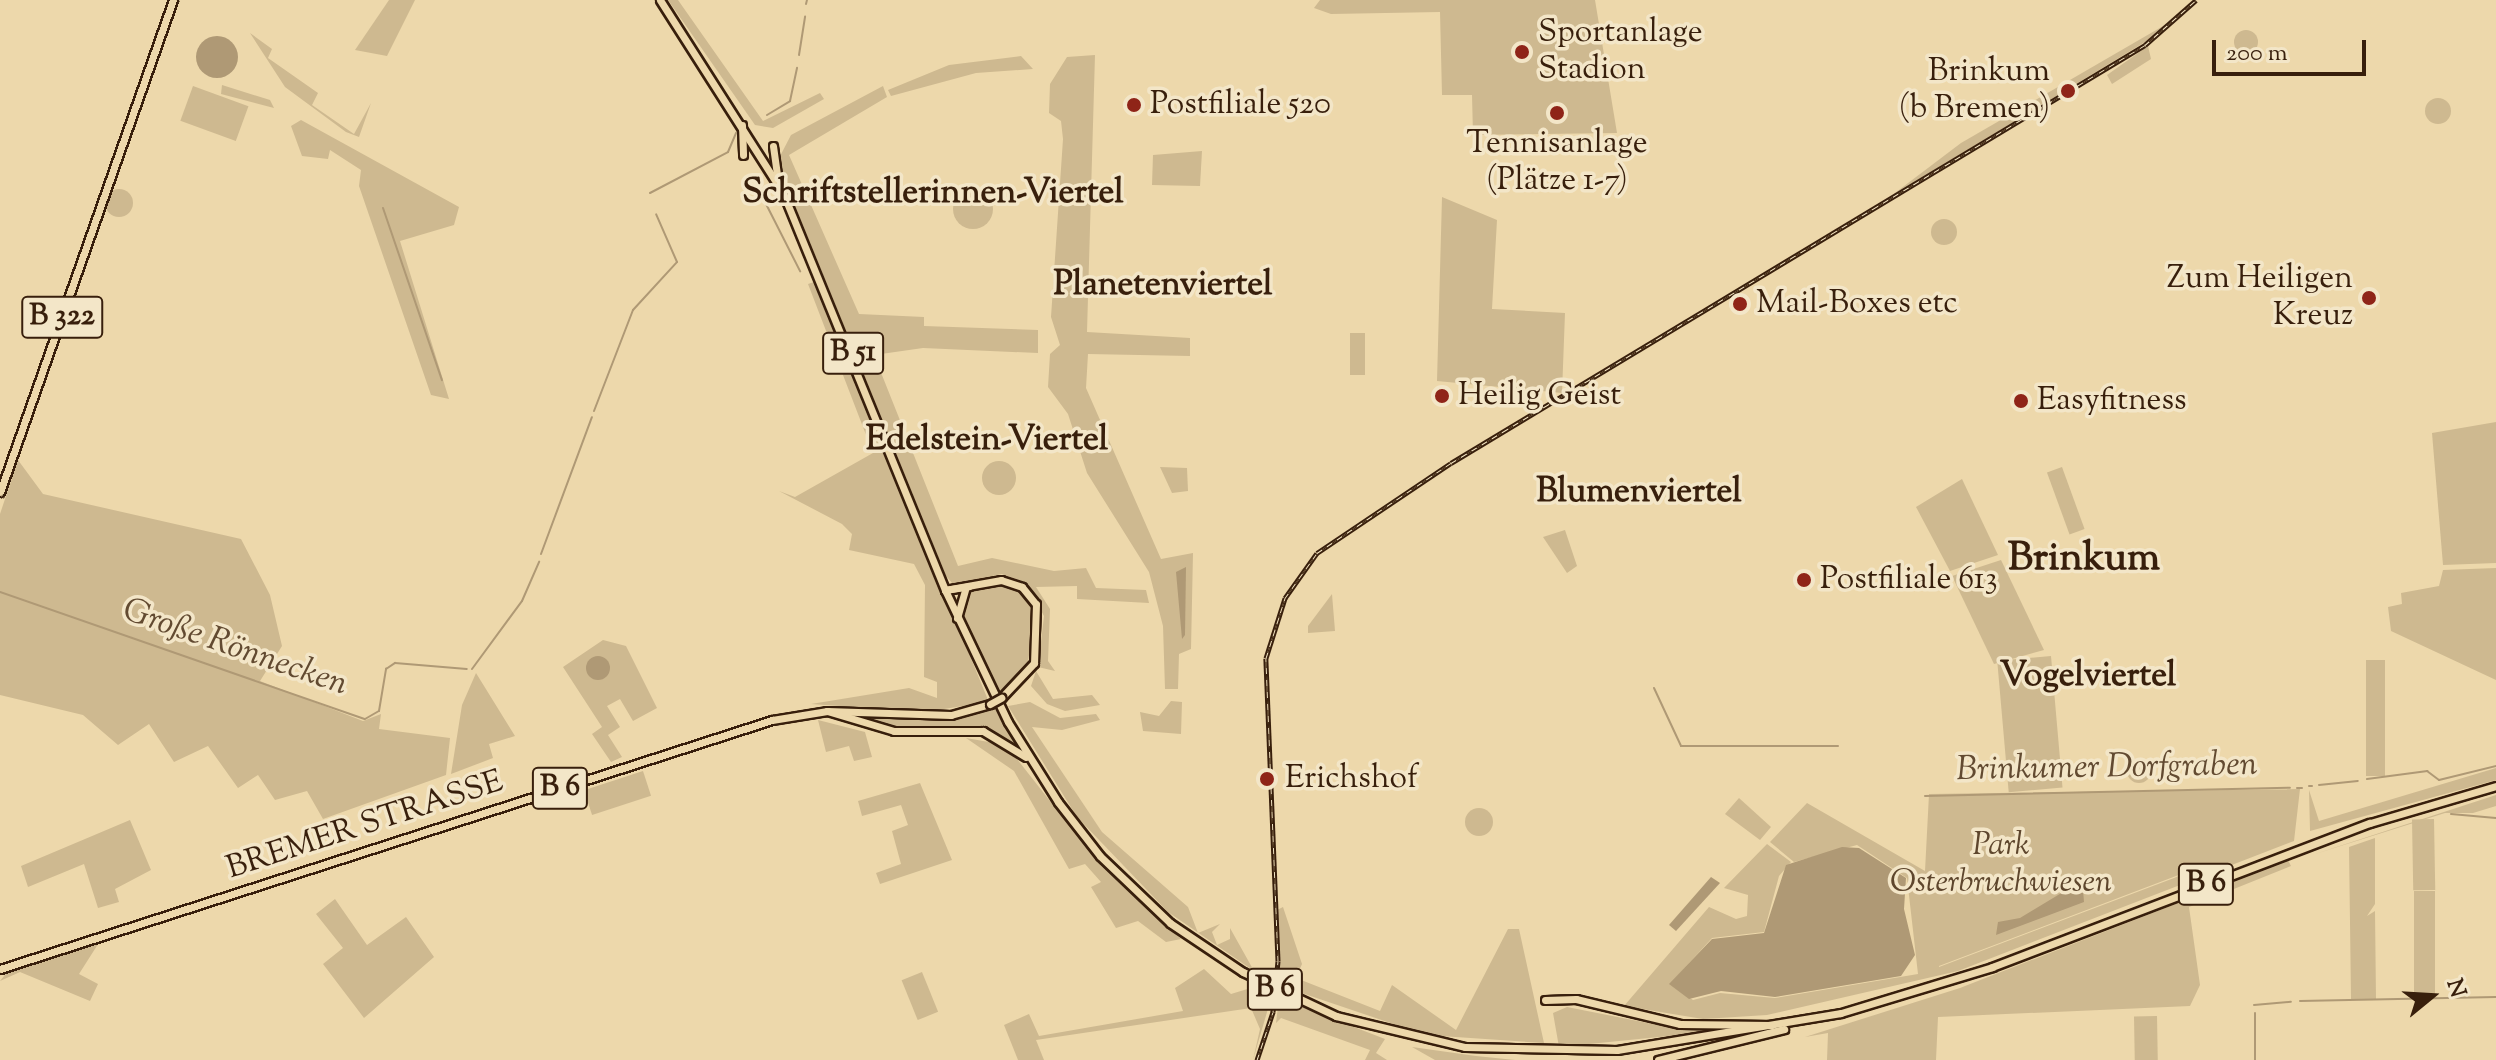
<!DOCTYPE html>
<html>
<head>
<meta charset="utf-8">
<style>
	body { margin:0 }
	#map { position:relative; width:2496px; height:1060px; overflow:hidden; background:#edd8ab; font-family:"Sorts Mill Goudy",serif }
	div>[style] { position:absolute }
	.green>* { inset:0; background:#ceb990; transform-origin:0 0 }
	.round { border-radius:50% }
	.water>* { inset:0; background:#af9975 }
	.stream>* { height:2px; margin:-1px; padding:0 1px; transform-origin:1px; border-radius:1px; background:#af9975 }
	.roads { filter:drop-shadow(2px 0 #381f0c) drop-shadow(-2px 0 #381f0c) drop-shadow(0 2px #381f0c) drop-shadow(0 -2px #381f0c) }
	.primary>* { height:7px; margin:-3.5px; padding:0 3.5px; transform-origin:3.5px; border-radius:3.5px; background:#edd8ab }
	.trunk>* { height:7px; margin:-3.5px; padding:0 3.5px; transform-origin:3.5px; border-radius:3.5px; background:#edd8ab }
	.rail>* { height:5px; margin-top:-2.5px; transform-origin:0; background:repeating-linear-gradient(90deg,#f3e6c8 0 6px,#381f0c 0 12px); box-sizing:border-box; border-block:2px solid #381f0c }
	.bridges { filter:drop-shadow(2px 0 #381f0c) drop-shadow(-2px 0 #381f0c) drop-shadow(0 2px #381f0c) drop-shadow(0 -2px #381f0c) }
	.primary-bridge>* { height:7px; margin:-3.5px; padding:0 3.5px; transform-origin:3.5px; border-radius:3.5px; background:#edd8ab }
	.dots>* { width:22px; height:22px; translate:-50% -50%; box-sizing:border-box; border:4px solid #f3e6c8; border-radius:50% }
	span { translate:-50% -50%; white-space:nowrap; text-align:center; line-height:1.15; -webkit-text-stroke:7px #f3e6c8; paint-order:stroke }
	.shield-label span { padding:2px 6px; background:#f3e6c8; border:2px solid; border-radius:6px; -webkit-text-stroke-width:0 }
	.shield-label { font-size:30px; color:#381f0c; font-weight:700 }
	.poi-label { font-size:32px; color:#381f0c }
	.left { translate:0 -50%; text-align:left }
	.right { translate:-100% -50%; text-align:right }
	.street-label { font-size:32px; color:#381f0c }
	.park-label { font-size:32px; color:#5e462d; font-style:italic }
	.neighbourhood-label { font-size:34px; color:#381f0c; font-weight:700 }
	.water-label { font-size:34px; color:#624a31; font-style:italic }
	.district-label { font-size:40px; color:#381f0c; font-weight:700 }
	.north { position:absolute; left:2392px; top:956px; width:80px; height:80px; -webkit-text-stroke:6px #f3e6c8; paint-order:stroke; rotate:72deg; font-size:22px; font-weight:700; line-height:32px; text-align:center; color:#381f0c }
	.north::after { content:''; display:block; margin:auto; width:28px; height:36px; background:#381f0c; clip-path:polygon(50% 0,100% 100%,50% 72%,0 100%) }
	.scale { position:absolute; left:2212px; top:40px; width:154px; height:36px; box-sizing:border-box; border:4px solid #381f0c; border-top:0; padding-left:10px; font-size:24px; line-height:28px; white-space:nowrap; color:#381f0c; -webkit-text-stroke:6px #f3e6c8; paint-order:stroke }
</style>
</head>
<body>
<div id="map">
	<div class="green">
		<i style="clip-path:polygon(389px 0,415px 0,387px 56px,355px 50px)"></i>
		<i style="clip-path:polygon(668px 0,678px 0,763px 121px,820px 93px,824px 99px,773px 128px,755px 125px)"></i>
		<i style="clip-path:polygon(1320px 0,1595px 0,1617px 133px,1473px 135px,1472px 95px,1442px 95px,1440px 12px,1331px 14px,1314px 8px)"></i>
		<i style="clip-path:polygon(2170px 22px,2145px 42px,1887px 199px,1961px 143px)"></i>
		<i class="round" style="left:2234px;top:30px;width:24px;height:24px"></i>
		<i style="clip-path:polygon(250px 33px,272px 49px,268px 58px,318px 93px,312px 105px,354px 134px,371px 103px,359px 137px,346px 132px,285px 87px)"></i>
		<i style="clip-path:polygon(2148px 46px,2151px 59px,2112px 84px,2107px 75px)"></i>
		<i style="clip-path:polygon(1095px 55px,1087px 332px,1190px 338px,1190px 356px,1088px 354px,1086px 388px,1161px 559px,1193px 553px,1191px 649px,1179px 654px,1178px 689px,1165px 689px,1163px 626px,1149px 572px,1087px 473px,1068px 414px,1048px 387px,1050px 354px,1060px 345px,1051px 317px,1063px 139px,1061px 121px,1049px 113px,1050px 84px,1067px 57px)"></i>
		<i style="clip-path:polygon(1021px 56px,1033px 69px,976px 73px,891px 96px,888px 90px,949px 65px)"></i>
		<i style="clip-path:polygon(222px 85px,270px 100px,274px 108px,221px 94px)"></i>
		<i style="left:193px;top:86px;width:59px;height:37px;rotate:20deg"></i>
		<i style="clip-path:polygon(883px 86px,887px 97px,789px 155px,859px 314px,924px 317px,924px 326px,1038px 330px,1038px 353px,923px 348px,874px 355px,958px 566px,992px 558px,1054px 571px,1086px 568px,1096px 588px,1146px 590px,1149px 603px,1077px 599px,1077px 586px,1036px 587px,1050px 609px,1048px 661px,1055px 671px,1038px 667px,1044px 616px,1029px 588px,1002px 574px,953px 584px,946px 576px,777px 162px,791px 135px)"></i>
		<i class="round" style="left:2425px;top:98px;width:26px;height:26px"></i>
		<i style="clip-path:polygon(301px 120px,459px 207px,454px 225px,400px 241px,449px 399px,431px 395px,359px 186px,361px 170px,330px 150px,328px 159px,302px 156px,291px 126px)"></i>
		<i style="clip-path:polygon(1202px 151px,1200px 186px,1152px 185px,1153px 155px)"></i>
		<i class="round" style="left:953px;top:189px;width:40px;height:40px"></i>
		<i class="round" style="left:105px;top:189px;width:28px;height:28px"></i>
		<i style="clip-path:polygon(1442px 197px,1497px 220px,1492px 309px,1565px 313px,1562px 393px,1437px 381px)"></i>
		<i class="round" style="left:1931px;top:219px;width:26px;height:26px"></i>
		<i style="clip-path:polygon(817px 281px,988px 700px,982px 703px,925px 712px,811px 704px,909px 688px,937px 698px,937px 682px,924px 677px,925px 585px,914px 564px,849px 550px,852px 534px,842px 524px,779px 491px,795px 497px,873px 453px,808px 284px)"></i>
		<i style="left:1350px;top:333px;width:15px;height:42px"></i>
		<i style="clip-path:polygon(2496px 422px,2496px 563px,2443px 565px,2432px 433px)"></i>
		<i style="clip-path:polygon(18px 460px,43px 494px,241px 539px,270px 595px,282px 646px,260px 681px,363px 721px,381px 714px,379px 729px,450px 738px,446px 775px,323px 819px,307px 791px,275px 800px,258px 775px,238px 788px,208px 746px,174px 762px,149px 724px,118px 745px,83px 715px,0 695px,0 514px)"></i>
		<i class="round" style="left:982px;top:461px;width:34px;height:34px"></i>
		<i style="clip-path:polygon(1160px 467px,1187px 468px,1188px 491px,1172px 493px)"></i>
		<i style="left:2062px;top:467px;width:66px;height:16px;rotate:70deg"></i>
		<i style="clip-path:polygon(1962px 479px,1998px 555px,1950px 571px,1916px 507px)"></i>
		<i style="clip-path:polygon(1565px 530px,1577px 566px,1567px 573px,1543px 537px)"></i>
		<i style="clip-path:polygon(2001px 560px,2044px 650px,1994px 664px,1952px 576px)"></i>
		<i style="clip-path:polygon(2496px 568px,2496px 680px,2391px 631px,2388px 607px,2402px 604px,2401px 593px,2439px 586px,2443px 570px)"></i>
		<i style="clip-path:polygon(999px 584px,1025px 595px,1035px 613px,1028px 662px,999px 693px,962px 611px,968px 592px)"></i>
		<i style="clip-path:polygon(1332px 594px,1335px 631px,1308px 633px,1308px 626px)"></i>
		<i style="clip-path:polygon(603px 640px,626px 646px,657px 708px,633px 721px,620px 699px,607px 706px,620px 727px,608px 735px,622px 757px,611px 762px,592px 734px,602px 727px,563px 667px)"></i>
		<i style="left:2051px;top:656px;width:132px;height:54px;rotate:85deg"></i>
		<i style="left:2366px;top:660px;width:19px;height:116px"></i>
		<i style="clip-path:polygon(1036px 671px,1053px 699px,1092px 695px,1100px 705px,1065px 711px,1047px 704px,1031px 686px)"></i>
		<i style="clip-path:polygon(476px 673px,515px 736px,489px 744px,493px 758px,451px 774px,462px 705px)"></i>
		<i style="clip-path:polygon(1171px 701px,1182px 702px,1181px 734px,1143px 731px,1140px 712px,1159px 716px)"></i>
		<i style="clip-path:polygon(1030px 702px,1060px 718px,1096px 714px,1100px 720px,1062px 730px,1032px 727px,1102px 832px,1188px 907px,1198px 933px,1220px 924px,1212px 932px,1217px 945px,1230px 939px,1230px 928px,1254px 971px,1168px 912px,1077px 817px,1008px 706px)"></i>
		<i style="clip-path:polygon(996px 709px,1017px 747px,989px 730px,903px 729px,848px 715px,944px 720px)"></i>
		<i style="clip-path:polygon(818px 720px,865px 732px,872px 757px,854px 761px,849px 746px,826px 752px)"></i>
		<i style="clip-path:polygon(966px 738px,1006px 745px,1101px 866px,1181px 939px,1166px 942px,1138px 921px,1116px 928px,1091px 887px,1101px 882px,1085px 864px,1069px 869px,1014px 771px)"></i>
		<i class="round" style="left:2127px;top:759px;width:24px;height:24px"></i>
		<i style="clip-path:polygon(2496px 768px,2496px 780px,2310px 831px,2309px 790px,2319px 821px)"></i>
		<i style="left:643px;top:771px;width:26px;height:62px;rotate:72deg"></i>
		<i style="clip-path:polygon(920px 783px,952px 860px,880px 884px,876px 873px,901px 864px,892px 831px,908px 825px,901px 805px,862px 816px,858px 801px)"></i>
		<i style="clip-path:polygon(evenodd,2300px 789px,2294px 841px,1958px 971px,1767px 1015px,1703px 1019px,1624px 1006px,1709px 907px,1736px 919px,1747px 916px,1748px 895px,1724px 888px,1767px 844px,1791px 862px,1779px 876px,1764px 932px,1712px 938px,1670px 984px,1693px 1000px,1720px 993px,1775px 998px,1918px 974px,1907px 878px,1857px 845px,1794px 862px,1770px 842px,1807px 803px,1925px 871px,1929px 794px,2300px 789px,2205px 865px,2174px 878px,1939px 967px,1939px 966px,2205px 865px)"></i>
		<i style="clip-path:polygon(2496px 795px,2496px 806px,2473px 813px,2445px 813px,2312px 855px)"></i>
		<i style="clip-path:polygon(1739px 798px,1771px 827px,1760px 840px,1725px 814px)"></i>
		<i class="round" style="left:1465px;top:808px;width:28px;height:28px"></i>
		<i style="left:2434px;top:819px;width:71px;height:22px;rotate:89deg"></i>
		<i style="clip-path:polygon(130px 820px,151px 870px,115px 889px,119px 902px,98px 908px,84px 864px,28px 887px,21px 866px)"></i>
		<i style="clip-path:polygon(2375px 838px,2375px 904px,2367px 916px,2375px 911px,2376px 999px,2351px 999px,2349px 847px)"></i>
		<i style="clip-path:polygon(2288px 860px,2291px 866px,2189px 907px,2200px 985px,2190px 1006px,1938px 1017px,1936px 1060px,1827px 1060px,1828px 1033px,1805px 1037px,1960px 988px)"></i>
		<i style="left:2414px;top:891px;width:21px;height:106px"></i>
		<i style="clip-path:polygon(335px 899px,367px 945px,406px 917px,434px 957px,364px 1018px,323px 964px,343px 948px,316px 914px)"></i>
		<i style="clip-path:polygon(1283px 907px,1302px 964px,1296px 978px,1380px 1011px,1392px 985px,1456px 1030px,1508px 929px,1519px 929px,1544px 1043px,1426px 1035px,1281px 986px,1277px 910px)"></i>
		<i style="clip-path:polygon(100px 941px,79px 974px,98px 984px,90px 1001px,20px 972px,0 981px,9px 970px)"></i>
		<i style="clip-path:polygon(1204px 969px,1231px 994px,1254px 987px,1272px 995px,1253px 1060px,1260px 1029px,1251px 1008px,1036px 1040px,1044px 1060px,1018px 1060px,1004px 1025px,1029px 1014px,1039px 1036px,1183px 1011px,1175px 988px)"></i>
		<i style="left:922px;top:972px;width:43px;height:22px;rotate:68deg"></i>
		<i style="clip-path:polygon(1279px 998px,1385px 1039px,1376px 1053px,1387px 1060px,1365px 1060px,1370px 1050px,1281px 1018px,1276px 1023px)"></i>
		<i style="clip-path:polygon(1567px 1007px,1668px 1027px,1729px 1030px,1559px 1047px,1553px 1013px)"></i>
		<i style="left:2157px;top:1016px;width:44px;height:23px;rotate:89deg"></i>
		<i style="clip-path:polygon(1412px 1047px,1476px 1056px,1515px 1060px,1435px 1060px)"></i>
	</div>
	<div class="water">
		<i class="round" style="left:196px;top:36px;width:42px;height:42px"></i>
		<i style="clip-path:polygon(1186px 567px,1185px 635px,1182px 639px,1176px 572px)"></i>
		<i class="round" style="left:586px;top:656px;width:24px;height:24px"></i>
		<i style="clip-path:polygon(1842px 847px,1859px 848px,1906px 878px,1904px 909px,1915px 955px,1901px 976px,1775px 997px,1721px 991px,1689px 999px,1669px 984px,1712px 939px,1764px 933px,1786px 865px)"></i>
		<i style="clip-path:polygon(1711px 877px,1720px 883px,1676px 931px,1669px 925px)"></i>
		<i style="clip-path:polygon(2068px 889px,2083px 890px,2084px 902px,1996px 935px,1998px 922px,2020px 918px)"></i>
	</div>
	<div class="stream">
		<i style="left:806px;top:4px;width:4px;rotate:-76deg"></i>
		<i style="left:799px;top:55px;width:39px;rotate:-81deg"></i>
		<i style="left:767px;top:115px;width:27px;rotate:-31deg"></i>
		<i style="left:790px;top:101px;width:34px;rotate:-78deg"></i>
		<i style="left:650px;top:193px;width:88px;rotate:-27.7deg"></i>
		<i style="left:728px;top:152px;width:21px;rotate:-67deg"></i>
		<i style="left:764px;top:200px;width:80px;rotate:63.1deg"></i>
		<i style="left:383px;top:208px;width:182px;rotate:71.1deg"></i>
		<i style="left:594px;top:411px;width:108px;rotate:-68.9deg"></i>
		<i style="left:633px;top:310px;width:65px;rotate:-47.5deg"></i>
		<i style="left:677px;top:262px;width:52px;rotate:-113.6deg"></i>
		<i style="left:541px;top:554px;width:146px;rotate:-69.6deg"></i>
		<i style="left:0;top:592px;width:386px;rotate:19.2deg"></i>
		<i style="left:365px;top:719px;width:16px;rotate:-30deg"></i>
		<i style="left:379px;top:711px;width:43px;rotate:-80.5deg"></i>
		<i style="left:386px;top:669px;width:11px;rotate:-34deg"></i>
		<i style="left:395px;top:663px;width:72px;rotate:4.8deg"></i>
		<i style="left:472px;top:669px;width:84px;rotate:-53.7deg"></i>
		<i style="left:522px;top:601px;width:43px;rotate:-66.4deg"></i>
		<i style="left:1654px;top:688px;width:64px;rotate:65deg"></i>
		<i style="left:1681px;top:746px;width:157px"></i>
		<i style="left:2367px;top:779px;width:61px;rotate:-7.6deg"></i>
		<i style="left:2427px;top:771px;width:15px;rotate:37deg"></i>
		<i style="left:2439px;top:780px;width:59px;rotate:-13.8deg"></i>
		<i style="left:2319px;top:785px;width:39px;rotate:-6deg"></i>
		<i style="left:2309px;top:786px;width:3px"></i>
		<i style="left:2297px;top:788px;width:5px"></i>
		<i style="left:1925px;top:796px;width:365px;rotate:-1.3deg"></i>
		<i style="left:2451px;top:814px;width:45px;rotate:5.1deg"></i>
		<i style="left:2300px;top:1001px;width:196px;rotate:-1.2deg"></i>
		<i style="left:2254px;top:1005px;width:37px;rotate:-5deg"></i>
		<i style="left:2255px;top:1013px;width:47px;rotate:90deg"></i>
	</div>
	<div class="roads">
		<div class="primary">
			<i style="left:660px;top:0;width:229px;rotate:57.5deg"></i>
			<i style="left:783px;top:193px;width:429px;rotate:67.8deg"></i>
			<i style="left:742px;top:125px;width:30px;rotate:88deg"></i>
			<i style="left:773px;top:146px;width:30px;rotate:82deg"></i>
			<i style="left:0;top:492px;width:522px;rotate:-70.63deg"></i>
			<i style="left:945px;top:590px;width:57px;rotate:-10.1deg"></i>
			<i style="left:1001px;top:580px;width:22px;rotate:18deg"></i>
			<i style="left:1022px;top:587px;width:22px;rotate:51deg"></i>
			<i style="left:1036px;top:604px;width:59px;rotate:91.9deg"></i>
			<i style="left:1034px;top:663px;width:48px;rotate:133.3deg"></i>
			<i style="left:945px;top:590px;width:24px;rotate:-9deg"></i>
			<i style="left:0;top:969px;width:811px;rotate:-17.88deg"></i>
			<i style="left:772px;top:720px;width:56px;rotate:-9.3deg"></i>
			<i style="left:827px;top:711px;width:124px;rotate:1.8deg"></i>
			<i style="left:951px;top:715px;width:41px;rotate:-15.8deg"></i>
		</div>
		<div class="trunk">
			<i style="left:945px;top:590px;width:146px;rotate:64.5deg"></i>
			<i style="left:1008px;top:722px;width:94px;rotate:58deg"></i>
			<i style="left:1058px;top:802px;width:68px;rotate:52.1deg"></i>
			<i style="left:1100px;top:856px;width:97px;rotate:43.7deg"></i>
			<i style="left:1170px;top:923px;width:88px;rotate:33.9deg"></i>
			<i style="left:1243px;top:972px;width:103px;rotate:25.3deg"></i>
			<i style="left:1336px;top:1016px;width:133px;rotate:13.5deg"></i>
			<i style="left:1465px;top:1047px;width:152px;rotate:1.1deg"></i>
			<i style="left:1617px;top:1050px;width:227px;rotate:-9.4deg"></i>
			<i style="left:1841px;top:1013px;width:158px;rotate:-16.9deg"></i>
			<i style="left:1992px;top:967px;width:404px;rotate:-20.9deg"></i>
			<i style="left:2370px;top:823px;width:131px;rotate:-16.4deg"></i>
			<i style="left:957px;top:618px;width:29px;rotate:-74deg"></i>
			<i style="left:827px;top:711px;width:70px;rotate:16.6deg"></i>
			<i style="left:894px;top:731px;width:89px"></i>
			<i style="left:983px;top:731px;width:50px;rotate:31.2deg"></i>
			<i style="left:1545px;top:1000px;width:31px;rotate:-2deg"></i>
			<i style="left:1576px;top:999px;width:107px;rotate:13.5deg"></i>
			<i style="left:1680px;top:1024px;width:92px;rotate:0.6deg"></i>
			<i style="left:1658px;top:1060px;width:130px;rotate:-13.8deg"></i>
		</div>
	</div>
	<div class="rail">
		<i style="left:1257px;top:1060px;width:51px;rotate:-71.6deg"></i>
		<i style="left:1273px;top:1012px;width:51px;rotate:-84.4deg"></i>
		<i style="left:1278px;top:961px;width:303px;rotate:-92.3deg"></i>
		<i style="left:1266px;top:658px;width:63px;rotate:-72.4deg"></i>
		<i style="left:1285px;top:598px;width:55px;rotate:-54.6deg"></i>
		<i style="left:1317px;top:553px;width:161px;rotate:-33.9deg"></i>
		<i style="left:1451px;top:463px;width:810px;rotate:-31.06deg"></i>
		<i style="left:2145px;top:45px;width:68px;rotate:-41.4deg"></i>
	</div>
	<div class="bridges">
		<div class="primary-bridge">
			<i style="left:990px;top:704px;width:13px;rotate:-29deg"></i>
		</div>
	</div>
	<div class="dots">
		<i style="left:1522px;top:52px;background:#8f2418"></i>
		<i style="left:2068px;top:91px;background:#8f2418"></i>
		<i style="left:1134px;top:105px;background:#8f2418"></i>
		<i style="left:1557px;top:113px;background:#8f2418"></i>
		<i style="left:2369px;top:298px;background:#8f2418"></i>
		<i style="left:1740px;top:304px;background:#8f2418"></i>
		<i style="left:1442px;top:396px;background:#8f2418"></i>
		<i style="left:2021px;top:401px;background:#8f2418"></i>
		<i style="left:1804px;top:580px;background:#8f2418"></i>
		<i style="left:1267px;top:779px;background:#8f2418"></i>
	</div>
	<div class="shield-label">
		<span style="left:62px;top:317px">B 322</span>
		<span style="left:853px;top:353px">B 51</span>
		<span style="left:560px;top:788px">B 6</span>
		<span style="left:2206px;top:884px">B 6</span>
		<span style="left:1275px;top:989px">B 6</span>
	</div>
	<div class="poi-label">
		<span class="left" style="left:1538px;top:52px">Sportanlage<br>Stadion</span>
		<span class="right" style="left:2050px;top:91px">Brinkum<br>(b Bremen)</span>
		<span class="left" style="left:1150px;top:105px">Postfiliale 520</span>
		<span style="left:1557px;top:163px">Tennisanlage<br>(Plätze 1-7)</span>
		<span class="right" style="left:2353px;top:298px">Zum Heiligen<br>Kreuz</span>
		<span class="left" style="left:1756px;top:304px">Mail-Boxes etc</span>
		<span class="left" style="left:1458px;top:396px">Heilig Geist</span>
		<span class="left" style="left:2037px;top:401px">Easyfitness</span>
		<span class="left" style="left:1820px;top:580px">Postfiliale 613</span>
		<span class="left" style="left:1285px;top:779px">Erichshof</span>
	</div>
	<div class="street-label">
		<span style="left:365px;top:826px;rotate:-18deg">BREMER STRASSE</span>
	</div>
	<div class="park-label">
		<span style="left:2001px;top:865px">Park<br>Osterbruchwiesen</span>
	</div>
	<div class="neighbourhood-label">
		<span style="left:933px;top:194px">Schriftstellerinnen-Viertel</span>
		<span style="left:1163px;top:286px">Planetenviertel</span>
		<span style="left:987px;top:441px">Edelstein-Viertel</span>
		<span style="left:1639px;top:493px">Blumenviertel</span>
		<span style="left:2088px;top:677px">Vogelviertel</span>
	</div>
	<div class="water-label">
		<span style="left:235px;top:648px;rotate:19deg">Große Rönnecken</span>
		<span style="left:2107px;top:768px;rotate:-1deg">Brinkumer Dorfgraben</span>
	</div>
	<div class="district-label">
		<span style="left:2084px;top:560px">Brinkum</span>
	</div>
	<div class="north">N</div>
	<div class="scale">200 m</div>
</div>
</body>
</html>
